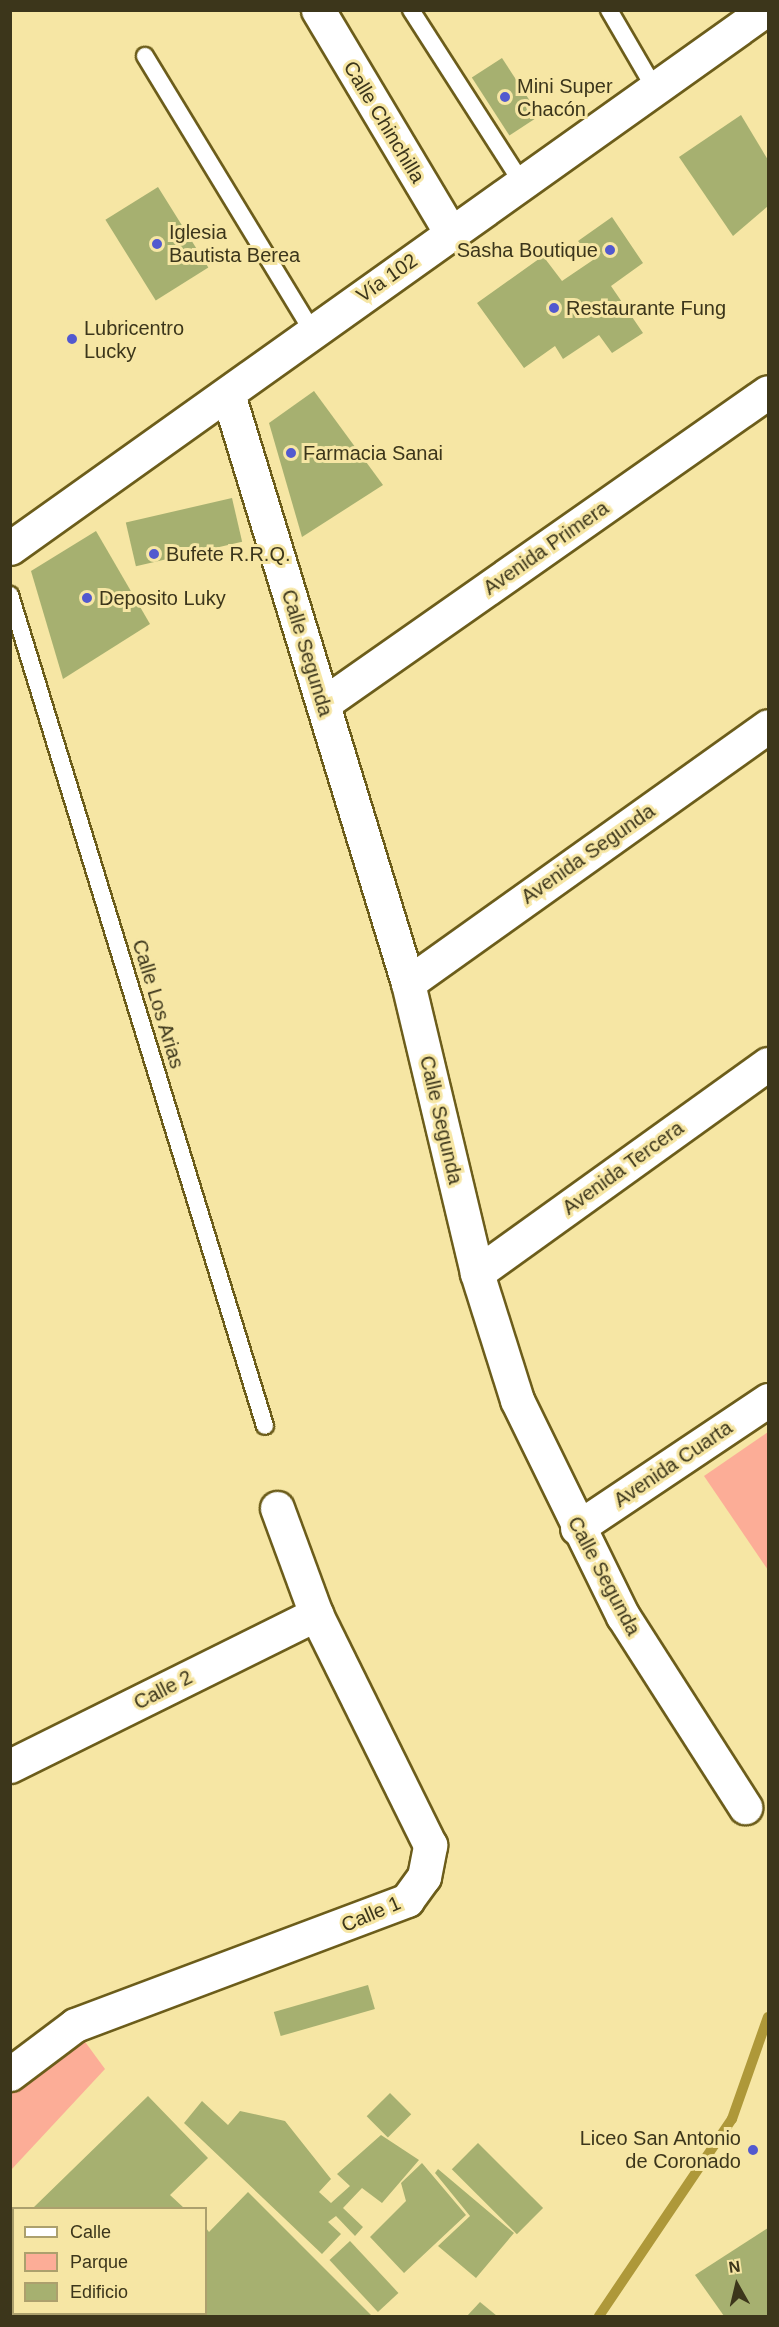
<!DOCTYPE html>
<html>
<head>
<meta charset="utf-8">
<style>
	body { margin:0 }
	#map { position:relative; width:779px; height:2327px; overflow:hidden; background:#f6e6a4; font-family:Arial,sans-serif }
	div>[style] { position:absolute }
	.green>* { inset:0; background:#fcad97 }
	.stream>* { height:10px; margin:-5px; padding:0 5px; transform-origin:5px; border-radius:5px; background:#ae9839 }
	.building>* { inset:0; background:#a6b070; transform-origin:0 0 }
	.roads { filter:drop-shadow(2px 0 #6c5d1b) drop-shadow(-2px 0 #6c5d1b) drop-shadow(0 2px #6c5d1b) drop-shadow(0 -2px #6c5d1b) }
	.service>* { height:16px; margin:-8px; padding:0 8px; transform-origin:8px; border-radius:8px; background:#fff }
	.minor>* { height:33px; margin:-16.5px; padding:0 16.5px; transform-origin:16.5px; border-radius:16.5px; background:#fff }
	.secondary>* { height:33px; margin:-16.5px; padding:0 16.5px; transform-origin:16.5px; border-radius:16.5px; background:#fff }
	.dots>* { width:16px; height:16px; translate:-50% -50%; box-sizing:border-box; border:3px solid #f6e6a4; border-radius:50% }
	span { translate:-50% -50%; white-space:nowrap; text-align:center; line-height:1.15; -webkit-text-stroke:6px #f6e6a4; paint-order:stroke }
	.poi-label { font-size:20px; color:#3c361b }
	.left { translate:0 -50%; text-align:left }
	.right { translate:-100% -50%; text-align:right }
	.street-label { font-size:20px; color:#3c361b }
	.frame { position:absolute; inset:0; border:12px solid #3c361b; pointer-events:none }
	.legend { position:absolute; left:12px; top:2207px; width:195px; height:108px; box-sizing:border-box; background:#f6e6a4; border:2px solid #aca06d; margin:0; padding:8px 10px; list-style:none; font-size:18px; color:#3c361b }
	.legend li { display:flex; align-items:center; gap:12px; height:30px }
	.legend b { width:30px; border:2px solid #aca06d }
	.north { position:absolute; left:707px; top:2255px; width:60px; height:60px; -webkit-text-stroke:4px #f6e6a4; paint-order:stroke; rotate:352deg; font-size:16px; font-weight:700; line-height:24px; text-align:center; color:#3c361b }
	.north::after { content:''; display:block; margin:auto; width:21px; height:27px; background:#3c361b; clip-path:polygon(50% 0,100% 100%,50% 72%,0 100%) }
</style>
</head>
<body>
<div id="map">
	<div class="green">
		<i style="clip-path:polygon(768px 1432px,768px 1570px,704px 1476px)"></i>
		<i style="clip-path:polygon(83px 2039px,105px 2069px,11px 2170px,10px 2093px)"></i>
	</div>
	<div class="stream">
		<i style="left:599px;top:2316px;width:238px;rotate:-56deg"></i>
		<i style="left:732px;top:2119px;width:108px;rotate:-70.6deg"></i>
	</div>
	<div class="building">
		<i style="left:502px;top:58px;width:69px;height:36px;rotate:57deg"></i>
		<i style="clip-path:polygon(741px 115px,768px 160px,768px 206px,733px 236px,679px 157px)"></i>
		<i style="left:158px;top:187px;width:95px;height:62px;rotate:58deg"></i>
		<i style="clip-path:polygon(612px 217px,643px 263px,611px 286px,643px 333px,612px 353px,599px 335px,563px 359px,555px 346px,524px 368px,477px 303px,543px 256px,562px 281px,593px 260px,578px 241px)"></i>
		<i style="clip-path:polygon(314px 391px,383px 485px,302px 537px,269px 423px)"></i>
		<i style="left:232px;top:498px;width:45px;height:109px;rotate:77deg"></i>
		<i style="clip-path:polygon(96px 531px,150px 624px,63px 679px,31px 571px)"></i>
		<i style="left:368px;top:1985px;width:25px;height:98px;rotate:74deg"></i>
		<i style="left:390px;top:2093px;width:30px;height:33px;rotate:45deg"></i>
		<i style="clip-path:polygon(148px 2096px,208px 2158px,170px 2195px,184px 2208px,33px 2208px)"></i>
		<i style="clip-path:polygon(202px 2101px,228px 2125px,240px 2111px,285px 2121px,331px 2179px,319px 2192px,331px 2203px,350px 2186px,337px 2174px,381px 2135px,419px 2160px,382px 2203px,362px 2188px,343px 2208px,363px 2227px,355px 2236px,336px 2216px,328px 2222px,341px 2234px,322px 2254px,184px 2123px)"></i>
		<i style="left:478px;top:2143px;width:92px;height:37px;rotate:45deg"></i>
		<i style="clip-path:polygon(422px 2163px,466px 2215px,404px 2273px,370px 2237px,406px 2201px,401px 2183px)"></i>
		<i style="clip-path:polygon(438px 2169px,514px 2233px,476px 2278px,438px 2246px,470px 2216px,435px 2173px)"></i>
		<i style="clip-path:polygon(248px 2192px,372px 2316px,36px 2316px,206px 2314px,206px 2228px,209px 2232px)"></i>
		<i style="clip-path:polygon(768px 2228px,768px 2316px,724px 2316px,695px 2275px)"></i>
		<i style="left:350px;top:2241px;width:71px;height:28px;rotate:47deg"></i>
		<i style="clip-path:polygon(480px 2302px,497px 2316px,467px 2316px)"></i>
	</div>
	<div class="roads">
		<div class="service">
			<i style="left:411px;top:10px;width:206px;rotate:57.3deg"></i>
			<i style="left:609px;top:10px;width:91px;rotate:59.8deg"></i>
			<i style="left:145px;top:56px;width:322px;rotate:58.7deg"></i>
			<i style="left:10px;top:595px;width:869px;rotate:72.94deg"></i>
		</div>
		<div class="minor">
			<i style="left:318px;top:10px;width:260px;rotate:59.2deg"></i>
			<i style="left:228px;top:394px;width:616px;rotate:73.01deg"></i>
			<i style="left:408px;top:983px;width:298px;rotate:76.6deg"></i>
			<i style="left:477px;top:1273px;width:133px;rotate:72.5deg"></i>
			<i style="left:517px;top:1400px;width:241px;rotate:63.9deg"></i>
			<i style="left:623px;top:1616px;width:227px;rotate:57.4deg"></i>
			<i style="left:323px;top:704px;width:543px;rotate:-35.04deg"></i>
			<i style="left:408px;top:983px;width:442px;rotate:-35.5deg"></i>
			<i style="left:477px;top:1273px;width:358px;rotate:-35.7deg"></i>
			<i style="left:577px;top:1528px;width:230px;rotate:-33.8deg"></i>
			<i style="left:10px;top:1766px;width:342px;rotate:-26.4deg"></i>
			<i style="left:10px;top:2074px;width:81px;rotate:-37deg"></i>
			<i style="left:75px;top:2025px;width:355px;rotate:-20.6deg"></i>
			<i style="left:407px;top:1900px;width:29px;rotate:-54deg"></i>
			<i style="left:424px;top:1877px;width:33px;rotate:-79deg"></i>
			<i style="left:430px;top:1845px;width:258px;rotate:-116.3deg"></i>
			<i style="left:316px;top:1614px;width:113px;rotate:-110.2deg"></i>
		</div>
		<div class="secondary">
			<i style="left:10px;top:548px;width:927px;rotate:-35.47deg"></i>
		</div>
	</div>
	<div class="dots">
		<i style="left:505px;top:97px;background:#5259cf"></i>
		<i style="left:157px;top:244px;background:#5259cf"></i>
		<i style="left:610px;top:250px;background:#5259cf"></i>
		<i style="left:554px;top:308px;background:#5259cf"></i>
		<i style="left:72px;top:339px;background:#5259cf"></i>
		<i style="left:291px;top:453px;background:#5259cf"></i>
		<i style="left:154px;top:554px;background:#5259cf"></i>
		<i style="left:87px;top:598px;background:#5259cf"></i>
		<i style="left:753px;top:2150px;background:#5259cf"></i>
	</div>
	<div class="poi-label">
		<span class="left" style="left:517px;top:98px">Mini Super<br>Chacón</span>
		<span class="left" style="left:169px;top:244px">Iglesia<br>Bautista Berea</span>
		<span class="right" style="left:598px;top:250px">Sasha Boutique</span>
		<span class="left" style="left:566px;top:308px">Restaurante Fung</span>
		<span class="left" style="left:84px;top:340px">Lubricentro<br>Lucky</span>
		<span class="left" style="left:303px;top:453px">Farmacia Sanai</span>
		<span class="left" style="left:166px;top:554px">Bufete R.R.Q.</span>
		<span class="left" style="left:99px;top:598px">Deposito Luky</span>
		<span class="right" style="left:741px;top:2150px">Liceo San Antonio<br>de Coronado</span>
	</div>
	<div class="street-label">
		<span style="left:384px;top:122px;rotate:59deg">Calle Chinchilla</span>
		<span style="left:387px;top:278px;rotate:-35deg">Vía 102</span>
		<span style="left:546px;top:548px;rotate:-35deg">Avenida Primera</span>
		<span style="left:307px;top:653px;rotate:73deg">Calle Segunda</span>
		<span style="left:588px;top:854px;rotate:-35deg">Avenida Segunda</span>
		<span style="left:158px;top:1004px;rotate:73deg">Calle Los Arias</span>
		<span style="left:441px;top:1120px;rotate:77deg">Calle Segunda</span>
		<span style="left:623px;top:1168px;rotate:-36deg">Avenida Tercera</span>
		<span style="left:673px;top:1464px;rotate:-34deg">Avenida Cuarta</span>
		<span style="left:604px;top:1576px;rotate:62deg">Calle Segunda</span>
		<span style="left:163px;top:1690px;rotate:-27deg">Calle 2</span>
		<span style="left:371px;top:1914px;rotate:-23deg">Calle 1</span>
	</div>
	<div class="frame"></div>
	<ul class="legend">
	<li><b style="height:8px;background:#fff"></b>Calle</li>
	<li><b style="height:16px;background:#fcad97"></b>Parque</li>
	<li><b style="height:16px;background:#a6b070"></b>Edificio</li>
	</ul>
	<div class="north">N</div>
</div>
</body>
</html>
